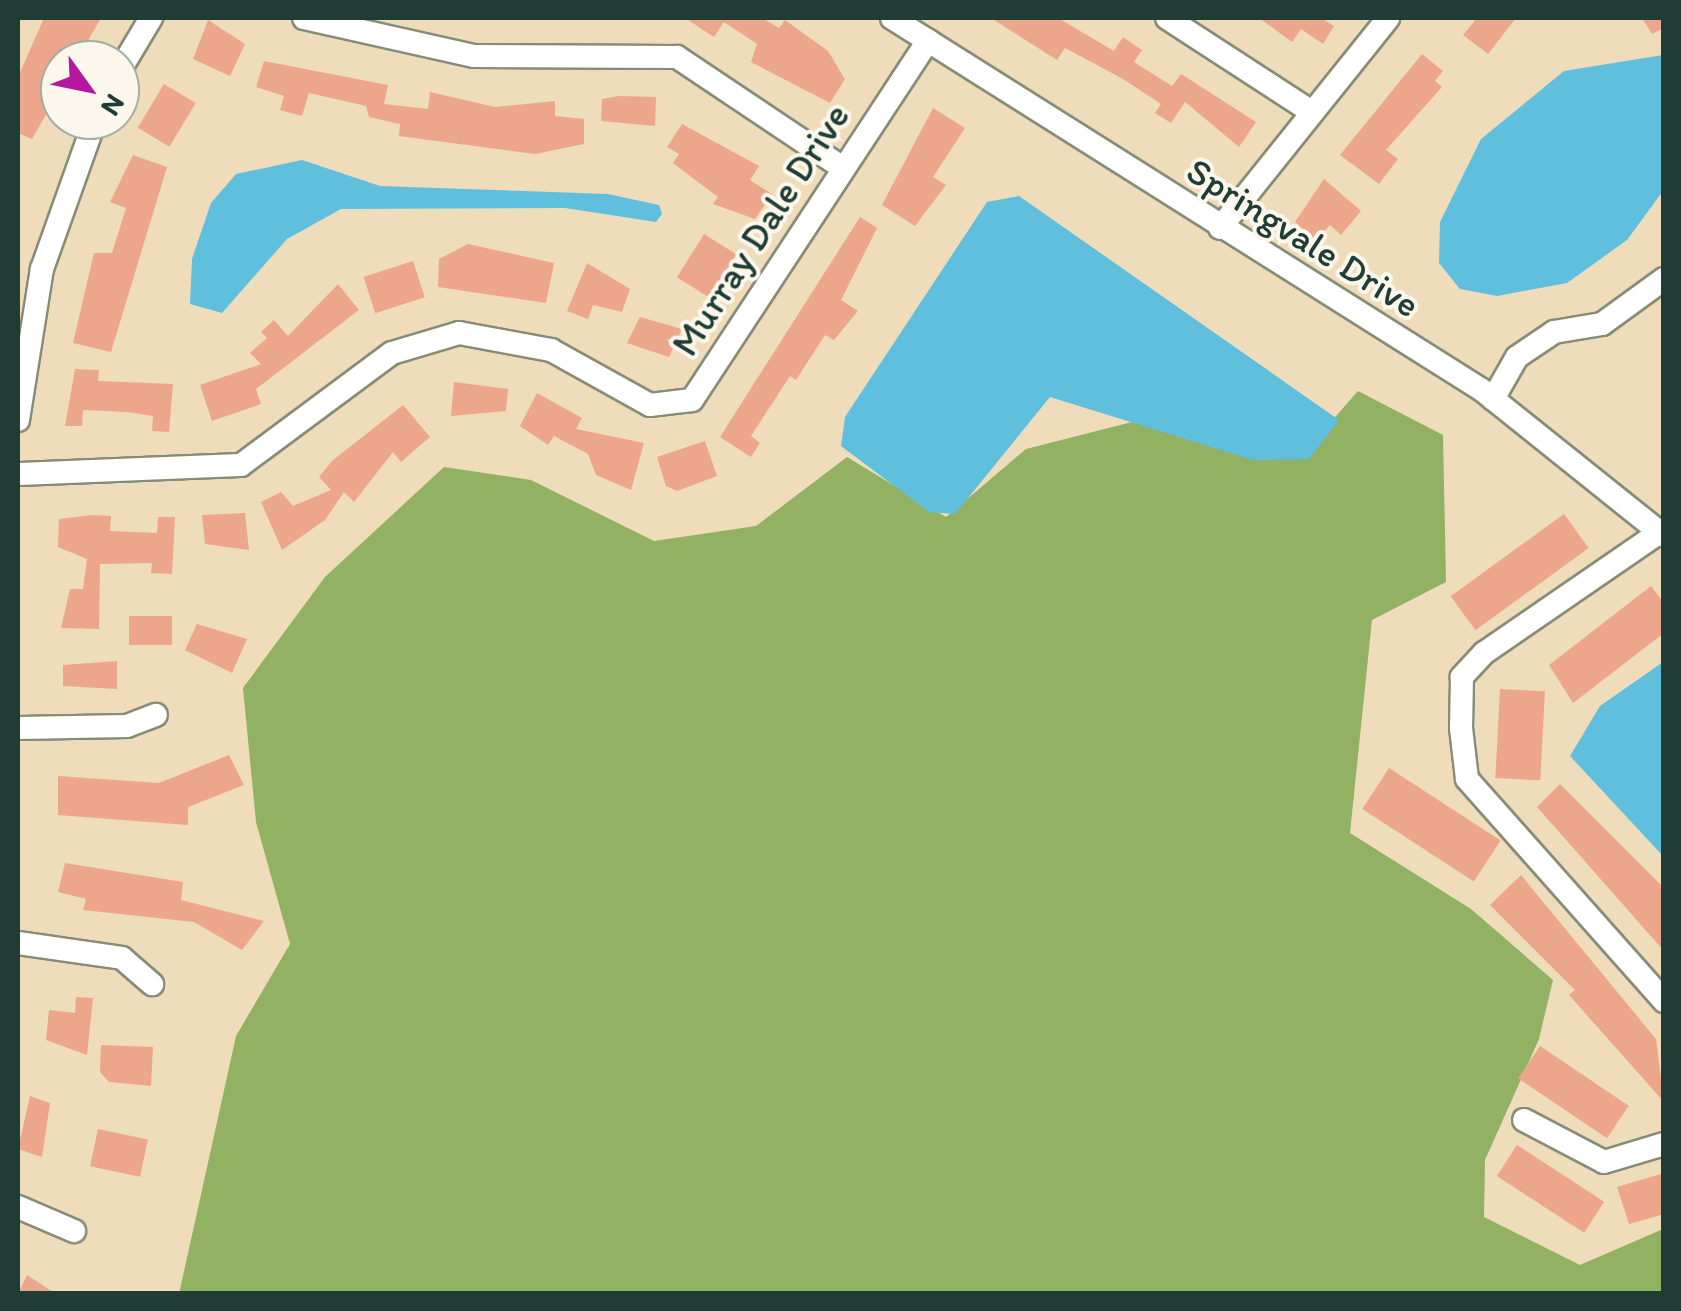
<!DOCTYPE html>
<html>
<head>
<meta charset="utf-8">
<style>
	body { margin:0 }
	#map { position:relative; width:1681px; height:1311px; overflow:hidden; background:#efdcba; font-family:Itim,sans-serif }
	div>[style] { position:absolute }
	.forest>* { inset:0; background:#93b163 }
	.water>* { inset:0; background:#5fbfdd }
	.building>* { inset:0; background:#eca68b; transform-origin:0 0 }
	.roads { filter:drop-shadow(2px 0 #878c77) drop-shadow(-2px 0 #878c77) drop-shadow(0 2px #878c77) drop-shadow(0 -2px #878c77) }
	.minor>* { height:22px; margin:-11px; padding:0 11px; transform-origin:11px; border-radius:11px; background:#fff }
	span { translate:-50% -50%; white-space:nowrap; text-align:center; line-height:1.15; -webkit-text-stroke:8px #fbf7ec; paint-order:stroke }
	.street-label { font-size:38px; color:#1f3d34 }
	.frame { position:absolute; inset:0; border:20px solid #1f3d34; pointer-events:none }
	.north { position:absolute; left:40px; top:40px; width:100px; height:100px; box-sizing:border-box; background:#fbf7ec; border:2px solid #a3ada2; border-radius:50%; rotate:123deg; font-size:28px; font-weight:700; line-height:40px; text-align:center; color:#1f3d34 }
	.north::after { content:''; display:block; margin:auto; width:35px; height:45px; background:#b5179e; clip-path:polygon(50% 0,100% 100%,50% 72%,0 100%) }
</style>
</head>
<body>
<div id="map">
	<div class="forest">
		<i style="clip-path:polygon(1358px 391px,1443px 435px,1446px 582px,1372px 620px,1350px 833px,1471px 909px,1553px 980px,1539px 1039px,1485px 1160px,1484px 1217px,1580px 1265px,1663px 1229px,1663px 1293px,179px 1294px,236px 1036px,290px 944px,256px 822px,243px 688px,325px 577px,444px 467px,531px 480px,654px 541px,756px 526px,847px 457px,946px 517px,1026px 449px,1132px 422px,1301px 456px)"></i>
	</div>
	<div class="water">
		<i style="clip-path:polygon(1663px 55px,1663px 191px,1627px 240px,1567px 283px,1497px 296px,1460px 289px,1439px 263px,1440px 222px,1481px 139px,1564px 71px)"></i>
		<i style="clip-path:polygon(302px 160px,380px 186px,608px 194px,659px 205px,662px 214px,656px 222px,565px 208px,341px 209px,287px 239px,222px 313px,190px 304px,192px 259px,211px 203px,236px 174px)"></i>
		<i style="clip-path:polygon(1019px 196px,1339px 420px,1309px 459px,1253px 460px,1050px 397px,955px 514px,929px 512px,841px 446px,845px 417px,987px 202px)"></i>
		<i style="clip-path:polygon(1663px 662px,1664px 662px,1663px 856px,1570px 756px,1600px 706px)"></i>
	</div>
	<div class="building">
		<i style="clip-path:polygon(44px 18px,101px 18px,78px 58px,60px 54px,41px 87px,58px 94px,32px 139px,18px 133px,18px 77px)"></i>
		<i style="clip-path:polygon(685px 18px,762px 18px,779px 28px,785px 20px,828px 51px,845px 79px,830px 103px,751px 62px,757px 44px,724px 22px,714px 37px)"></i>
		<i style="clip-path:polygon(991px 18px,1058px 18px,1114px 51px,1123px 37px,1142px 50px,1134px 62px,1172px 86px,1181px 74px,1256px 122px,1239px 147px,1185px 102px,1171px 123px,1155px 113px,1161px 104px,1123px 79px,1065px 48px,1057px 60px)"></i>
		<i style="clip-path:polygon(1259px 18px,1321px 18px,1334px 26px,1323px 44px,1301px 29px,1292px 42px)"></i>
		<i style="clip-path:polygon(1477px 18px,1516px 18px,1488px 54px,1463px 35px)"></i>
		<i style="clip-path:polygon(1642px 18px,1664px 18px,1664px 28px,1652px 34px)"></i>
		<i style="clip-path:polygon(208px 20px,245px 44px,230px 76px,193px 59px)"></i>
		<i style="clip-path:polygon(1422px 54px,1443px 71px,1435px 81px,1442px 87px,1386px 150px,1398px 159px,1379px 184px,1340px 155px)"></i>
		<i style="clip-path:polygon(264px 61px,388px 85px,384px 104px,428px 109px,430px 92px,495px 107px,555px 101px,555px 116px,584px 119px,584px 144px,535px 154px,399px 136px,400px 124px,369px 117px,366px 106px,309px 93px,302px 116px,280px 110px,284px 96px,256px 87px)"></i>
		<i style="left:164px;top:84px;width:37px;height:51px;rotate:31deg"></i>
		<i style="clip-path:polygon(619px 96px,656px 97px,655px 126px,601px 121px,602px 99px)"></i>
		<i style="clip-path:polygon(933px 108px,965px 128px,933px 177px,946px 185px,915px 226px,882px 205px)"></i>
		<i style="clip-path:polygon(682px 124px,759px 166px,750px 180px,772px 194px,755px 219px,713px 204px,718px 197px,673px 163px,679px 154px,667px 147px)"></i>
		<i style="clip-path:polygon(133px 155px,167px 167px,111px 352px,73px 343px,94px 253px,112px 253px,126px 208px,110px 202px)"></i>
		<i style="clip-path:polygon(1324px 179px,1361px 211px,1341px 235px,1330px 225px,1316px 240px,1295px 222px)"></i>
		<i style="clip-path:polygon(860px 217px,877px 228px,841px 300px,858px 311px,834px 340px,825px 335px,796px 380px,790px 376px,751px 436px,760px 443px,751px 457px,720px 437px)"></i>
		<i style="left:704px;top:234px;width:38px;height:51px;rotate:32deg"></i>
		<i style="clip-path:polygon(468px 244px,554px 263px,546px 303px,438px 287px,439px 259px)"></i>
		<i style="left:413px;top:261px;width:38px;height:52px;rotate:72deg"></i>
		<i style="clip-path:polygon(587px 263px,630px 289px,622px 312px,593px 305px,588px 319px,567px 311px)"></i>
		<i style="clip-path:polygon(338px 284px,359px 310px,256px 389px,261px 404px,212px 421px,200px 385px,261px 364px,250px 353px,267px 338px,261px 332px,274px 320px,288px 336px)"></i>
		<i style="clip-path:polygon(640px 317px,682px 329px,669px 357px,627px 343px)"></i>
		<i style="clip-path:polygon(75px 369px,99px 370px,98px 381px,173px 384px,169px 432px,152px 431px,153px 416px,127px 412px,83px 410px,82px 426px,65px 426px)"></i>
		<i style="clip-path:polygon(454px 382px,508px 389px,506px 411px,451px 416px)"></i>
		<i style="clip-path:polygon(537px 393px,582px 418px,576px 429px,644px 443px,631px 490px,596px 475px,588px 454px,554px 436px,548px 445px,520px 426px)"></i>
		<i style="clip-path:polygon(403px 405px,430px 437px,401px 462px,393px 452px,354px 502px,344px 492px,325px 520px,282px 550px,261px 502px,281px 492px,293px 506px,331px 490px,319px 477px,332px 461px)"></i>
		<i style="clip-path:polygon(705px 441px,717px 476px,677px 491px,666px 486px,657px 457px)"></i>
		<i style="clip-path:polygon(245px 513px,249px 550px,205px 544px,202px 515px)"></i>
		<i style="left:1564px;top:514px;width:42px;height:140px;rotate:54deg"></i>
		<i style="clip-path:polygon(93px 515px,111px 516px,110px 531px,157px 533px,158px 517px,175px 517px,172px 574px,151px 573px,152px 563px,100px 564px,99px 629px,61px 628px,70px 589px,83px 589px,87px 559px,58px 547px,59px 519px)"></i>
		<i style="clip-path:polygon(1651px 586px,1664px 603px,1664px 633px,1573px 703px,1549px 665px)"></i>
		<i style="left:129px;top:616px;width:43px;height:29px"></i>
		<i style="clip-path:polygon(197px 624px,247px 639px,232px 673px,185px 650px)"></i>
		<i style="clip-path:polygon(117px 661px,117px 689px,63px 686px,63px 665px)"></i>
		<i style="left:1500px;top:689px;width:45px;height:89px;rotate:3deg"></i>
		<i style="clip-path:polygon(229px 755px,244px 785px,188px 807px,188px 825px,58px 815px,58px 776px,159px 783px)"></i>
		<i style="left:1389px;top:768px;width:133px;height:49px;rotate:33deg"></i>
		<i style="clip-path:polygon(1560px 784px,1664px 888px,1664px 951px,1537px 807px)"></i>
		<i style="clip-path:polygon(65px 863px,183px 882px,181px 900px,264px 921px,242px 950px,194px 922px,83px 910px,86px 899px,58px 892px)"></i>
		<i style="clip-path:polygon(1521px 875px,1656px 1039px,1664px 1102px,1569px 995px,1575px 990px,1490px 905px)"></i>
		<i style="clip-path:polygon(76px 997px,93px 998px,87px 1055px,46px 1040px,49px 1010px,75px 1013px)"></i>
		<i style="clip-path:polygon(101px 1045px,153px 1047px,151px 1086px,109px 1082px,100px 1072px)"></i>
		<i style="left:1540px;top:1046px;width:107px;height:39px;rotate:34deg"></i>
		<i style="clip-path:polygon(30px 1096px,50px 1103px,42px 1157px,18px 1149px)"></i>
		<i style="left:98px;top:1129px;width:51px;height:38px;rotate:12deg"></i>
		<i style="left:1517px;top:1145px;width:104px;height:37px;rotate:33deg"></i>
		<i style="clip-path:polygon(1664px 1173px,1664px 1214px,1629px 1224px,1617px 1187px)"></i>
		<i style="clip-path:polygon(27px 1275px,56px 1294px,18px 1294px)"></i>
	</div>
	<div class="roads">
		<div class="minor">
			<i style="left:304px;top:18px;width:174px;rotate:12.6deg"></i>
			<i style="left:474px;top:56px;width:203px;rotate:0.3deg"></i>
			<i style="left:677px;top:57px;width:200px;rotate:33.8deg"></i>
			<i style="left:892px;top:18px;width:697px;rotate:32.23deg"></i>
			<i style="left:1482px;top:390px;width:233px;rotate:38.7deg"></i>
			<i style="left:1167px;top:18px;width:173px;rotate:33deg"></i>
			<i style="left:120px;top:70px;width:61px;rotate:-59.2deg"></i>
			<i style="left:1220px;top:228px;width:269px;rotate:-51.3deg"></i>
			<i style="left:1493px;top:399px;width:48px;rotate:-60.3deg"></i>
			<i style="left:1517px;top:357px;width:45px;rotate:-34deg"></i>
			<i style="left:1554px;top:332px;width:49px;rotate:-9.5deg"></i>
			<i style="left:1602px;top:324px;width:77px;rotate:-36deg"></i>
			<i style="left:18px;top:420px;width:153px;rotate:-81deg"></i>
			<i style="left:42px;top:269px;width:158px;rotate:-70.4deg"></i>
			<i style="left:18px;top:474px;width:223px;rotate:-2.3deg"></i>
			<i style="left:241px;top:465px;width:188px;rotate:-36.6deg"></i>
			<i style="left:392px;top:353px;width:70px;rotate:-16.6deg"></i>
			<i style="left:459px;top:333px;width:94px;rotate:10.5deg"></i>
			<i style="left:551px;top:350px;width:113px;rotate:29.1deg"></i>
			<i style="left:650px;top:405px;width:42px;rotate:-6.8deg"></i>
			<i style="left:692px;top:400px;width:430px;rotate:-56.7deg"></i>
			<i style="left:1660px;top:532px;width:214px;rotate:145.5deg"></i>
			<i style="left:1484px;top:653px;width:33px;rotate:133deg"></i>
			<i style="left:1462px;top:677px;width:51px;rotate:91.1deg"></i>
			<i style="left:1461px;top:728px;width:51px;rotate:83.3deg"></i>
			<i style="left:1467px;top:779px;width:297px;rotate:48.4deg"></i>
			<i style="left:18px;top:728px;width:109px;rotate:-1.1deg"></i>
			<i style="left:127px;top:726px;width:31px;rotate:-21deg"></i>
			<i style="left:18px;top:943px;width:105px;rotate:8.2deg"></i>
			<i style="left:122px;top:958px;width:40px;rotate:41deg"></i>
			<i style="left:1524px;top:1120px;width:90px;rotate:27.7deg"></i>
			<i style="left:1604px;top:1162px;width:63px;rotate:-16.7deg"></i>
			<i style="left:18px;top:1207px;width:61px;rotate:23.2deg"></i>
		</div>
	</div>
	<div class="street-label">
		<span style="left:761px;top:230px;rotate:-57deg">Murray Dale Drive</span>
		<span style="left:1303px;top:238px;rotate:32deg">Springvale Drive</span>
	</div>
	<div class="frame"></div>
	<div class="north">N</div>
</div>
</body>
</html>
